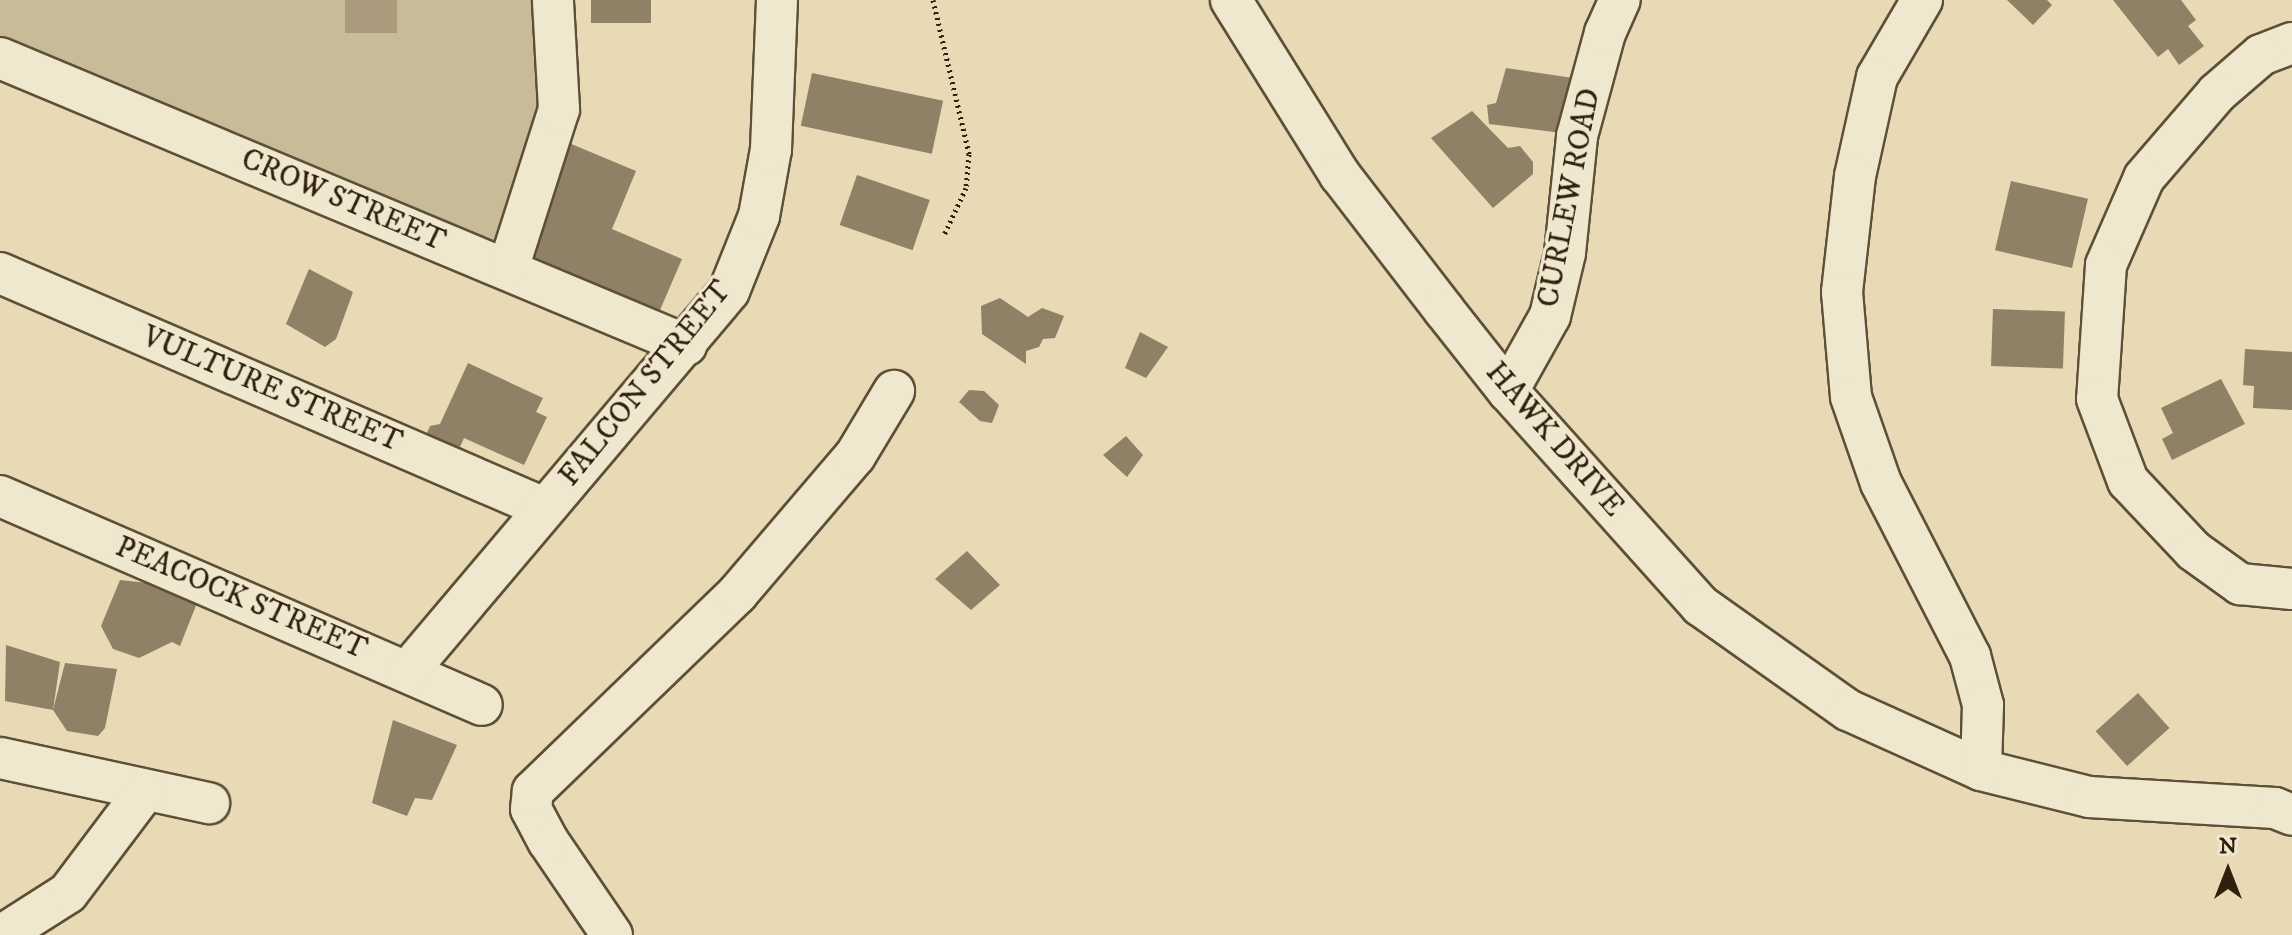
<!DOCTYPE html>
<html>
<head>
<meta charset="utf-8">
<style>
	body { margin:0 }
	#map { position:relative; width:2292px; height:935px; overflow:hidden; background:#e7dab4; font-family:"IM FELL DW Pica",serif }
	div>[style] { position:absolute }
	.green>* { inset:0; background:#c8bb98 }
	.water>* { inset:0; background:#a99b7c; transform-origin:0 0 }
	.building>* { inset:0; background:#8f8165; transform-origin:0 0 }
	.path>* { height:5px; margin-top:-2.5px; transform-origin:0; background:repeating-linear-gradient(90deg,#30210f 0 2px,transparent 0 6px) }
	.roads { filter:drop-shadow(2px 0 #5e4f38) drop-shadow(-2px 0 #5e4f38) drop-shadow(0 2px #5e4f38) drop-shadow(0 -2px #5e4f38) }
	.street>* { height:40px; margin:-20px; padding:0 20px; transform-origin:20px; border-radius:20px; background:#efe7ce }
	span { translate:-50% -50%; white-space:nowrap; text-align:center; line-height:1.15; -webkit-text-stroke:7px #efe7ce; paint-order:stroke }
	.street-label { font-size:30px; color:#30210f }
	.north { position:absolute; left:2188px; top:831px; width:80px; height:80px; -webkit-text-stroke:6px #efe7ce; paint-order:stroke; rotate:0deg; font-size:22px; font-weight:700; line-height:32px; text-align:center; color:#30210f }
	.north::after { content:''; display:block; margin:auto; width:28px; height:36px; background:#30210f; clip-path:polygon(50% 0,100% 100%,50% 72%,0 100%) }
</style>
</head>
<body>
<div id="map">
	<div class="green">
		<i style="clip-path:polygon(0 0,534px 0,540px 109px,496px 244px,0 37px)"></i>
	</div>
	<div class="water">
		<i style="left:345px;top:0;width:52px;height:33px"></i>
	</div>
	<div class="building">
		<i style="left:591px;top:0;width:60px;height:23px"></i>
		<i style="clip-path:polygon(2007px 0,2047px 0,2052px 5px,2033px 25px)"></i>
		<i style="clip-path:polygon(2113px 0,2181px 0,2196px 20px,2188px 26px,2204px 46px,2179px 65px,2168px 49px,2158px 57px)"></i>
		<i style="clip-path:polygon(1506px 68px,1580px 79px,1570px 134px,1489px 124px,1487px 105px,1496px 103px)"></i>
		<i style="left:812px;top:73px;width:134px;height:54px;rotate:12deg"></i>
		<i style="clip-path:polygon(1472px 111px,1508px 148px,1520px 146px,1533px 162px,1533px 174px,1493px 208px,1431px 138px)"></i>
		<i style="clip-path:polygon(569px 143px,636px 171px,612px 229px,682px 259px,657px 317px,520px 260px)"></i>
		<i style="left:857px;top:175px;width:77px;height:53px;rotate:19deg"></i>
		<i style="left:2011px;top:181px;width:79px;height:71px;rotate:13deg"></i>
		<i style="clip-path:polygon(309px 269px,353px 292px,336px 339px,325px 347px,286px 324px)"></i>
		<i style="clip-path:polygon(1000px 298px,1028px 317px,1042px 308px,1064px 316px,1055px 338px,1043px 339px,1039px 347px,1026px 351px,1026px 364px,982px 334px,981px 306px)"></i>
		<i style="left:1993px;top:309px;width:72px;height:57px;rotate:2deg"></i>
		<i style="clip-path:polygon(1140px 332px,1168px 347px,1146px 378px,1125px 368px)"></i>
		<i style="clip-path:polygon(2245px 349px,2292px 352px,2292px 410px,2253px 408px,2254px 386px,2243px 385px)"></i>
		<i style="clip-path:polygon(468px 363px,543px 398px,536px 412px,547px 417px,524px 465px,464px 438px,455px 458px,422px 444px,430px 426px,440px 424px)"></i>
		<i style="clip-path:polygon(2221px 379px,2245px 424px,2172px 460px,2162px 439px,2173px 433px,2161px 408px)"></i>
		<i style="clip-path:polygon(969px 390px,984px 391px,999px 405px,992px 423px,980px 421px,959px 402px)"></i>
		<i style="clip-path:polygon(1126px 436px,1143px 455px,1127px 477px,1103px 455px)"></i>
		<i style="clip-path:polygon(967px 551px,1000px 585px,971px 610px,935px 579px)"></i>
		<i style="clip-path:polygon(120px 580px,166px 585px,197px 603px,180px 646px,172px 642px,139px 658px,113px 649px,101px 626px)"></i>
		<i style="clip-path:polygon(6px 645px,60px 662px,53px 710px,5px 701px)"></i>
		<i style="clip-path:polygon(65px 663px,117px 669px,105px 728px,98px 736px,67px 731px,53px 710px)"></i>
		<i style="left:2138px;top:693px;width:47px;height:57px;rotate:48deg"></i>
		<i style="clip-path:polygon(393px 720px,457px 745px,432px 800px,415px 798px,407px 816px,372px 803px)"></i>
	</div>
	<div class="path">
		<i style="left:933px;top:0;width:158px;rotate:76.8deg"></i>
		<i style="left:969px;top:154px;width:34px;rotate:95deg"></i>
		<i style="left:966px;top:188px;width:52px;rotate:115.1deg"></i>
	</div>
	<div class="roads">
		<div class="street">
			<i style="left:1231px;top:0;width:206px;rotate:58.1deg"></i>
			<i style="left:1340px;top:175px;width:170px;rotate:52.4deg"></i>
			<i style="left:1444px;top:310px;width:103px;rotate:51.7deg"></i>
			<i style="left:1508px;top:391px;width:289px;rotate:48.1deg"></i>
			<i style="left:1701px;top:606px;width:180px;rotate:35.3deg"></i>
			<i style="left:1848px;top:710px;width:146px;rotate:24.3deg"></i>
			<i style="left:1981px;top:770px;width:111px;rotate:14deg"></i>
			<i style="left:2089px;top:797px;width:186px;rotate:3.4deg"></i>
			<i style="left:2275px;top:808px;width:18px;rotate:22deg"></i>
			<i style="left:1922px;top:0;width:89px;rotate:120.3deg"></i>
			<i style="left:1877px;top:77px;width:101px;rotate:102.5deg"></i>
			<i style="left:1855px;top:176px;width:117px;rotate:96.4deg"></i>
			<i style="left:1842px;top:292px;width:105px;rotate:85.1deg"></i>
			<i style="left:1851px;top:397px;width:91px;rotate:70.8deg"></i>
			<i style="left:1881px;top:483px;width:195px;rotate:62.8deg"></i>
			<i style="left:1970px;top:656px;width:51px;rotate:75.1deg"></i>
			<i style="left:1983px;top:705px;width:65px;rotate:91.8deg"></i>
			<i style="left:2292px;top:43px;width:33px;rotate:159deg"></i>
			<i style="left:2261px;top:55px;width:58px;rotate:139.2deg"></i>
			<i style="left:2217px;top:93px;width:112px;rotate:130.7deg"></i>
			<i style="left:2144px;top:178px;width:95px;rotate:113.6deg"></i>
			<i style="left:2106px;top:265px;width:134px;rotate:93.8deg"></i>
			<i style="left:2097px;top:399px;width:88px;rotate:69.3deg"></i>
			<i style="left:2128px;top:481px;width:96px;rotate:46.7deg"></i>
			<i style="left:2194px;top:551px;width:57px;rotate:35.7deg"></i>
			<i style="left:2240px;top:584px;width:52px;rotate:5.5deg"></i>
			<i style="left:0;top:58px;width:744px;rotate:22.7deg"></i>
			<i style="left:508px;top:269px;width:168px;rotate:-72.3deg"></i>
			<i style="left:559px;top:109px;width:109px;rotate:-93.2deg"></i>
			<i style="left:0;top:273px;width:593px;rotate:23.36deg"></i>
			<i style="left:1508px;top:391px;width:86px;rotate:-60.8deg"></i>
			<i style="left:1550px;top:316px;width:65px;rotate:-76.6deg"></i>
			<i style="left:1565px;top:253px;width:118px;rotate:-84.1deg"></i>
			<i style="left:1577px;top:136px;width:107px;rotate:-74.8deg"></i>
			<i style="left:1605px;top:33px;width:36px;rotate:-66deg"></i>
			<i style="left:0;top:496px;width:525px;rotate:23.44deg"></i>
			<i style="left:408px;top:671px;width:497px;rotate:-49.8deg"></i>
			<i style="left:729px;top:291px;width:81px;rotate:-68.2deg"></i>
			<i style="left:759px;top:216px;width:68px;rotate:-79.8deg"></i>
			<i style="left:771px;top:149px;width:149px;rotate:-87.7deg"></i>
			<i style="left:0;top:758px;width:214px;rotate:12.2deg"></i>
			<i style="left:2px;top:935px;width:78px;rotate:-32.5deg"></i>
			<i style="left:68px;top:893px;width:126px;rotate:-53deg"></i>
			<i style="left:612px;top:935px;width:114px;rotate:-124.2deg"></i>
			<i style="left:548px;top:841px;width:36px;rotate:-118deg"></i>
			<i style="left:531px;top:809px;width:18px;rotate:-84deg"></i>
			<i style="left:533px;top:791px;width:284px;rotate:-44deg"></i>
			<i style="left:737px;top:594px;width:182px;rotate:-49.5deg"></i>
			<i style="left:855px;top:456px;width:76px;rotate:-59deg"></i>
		</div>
	</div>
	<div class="street-label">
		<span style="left:1570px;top:198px;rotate:-79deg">CURLEW ROAD</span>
		<span style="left:343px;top:201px;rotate:23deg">CROW STREET</span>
		<span style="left:646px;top:384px;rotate:-51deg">FALCON STREET</span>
		<span style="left:272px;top:390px;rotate:23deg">VULTURE STREET</span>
		<span style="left:1554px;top:440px;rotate:49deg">HAWK DRIVE</span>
		<span style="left:241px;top:599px;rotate:23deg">PEACOCK STREET</span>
	</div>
	<div class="north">N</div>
</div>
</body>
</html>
